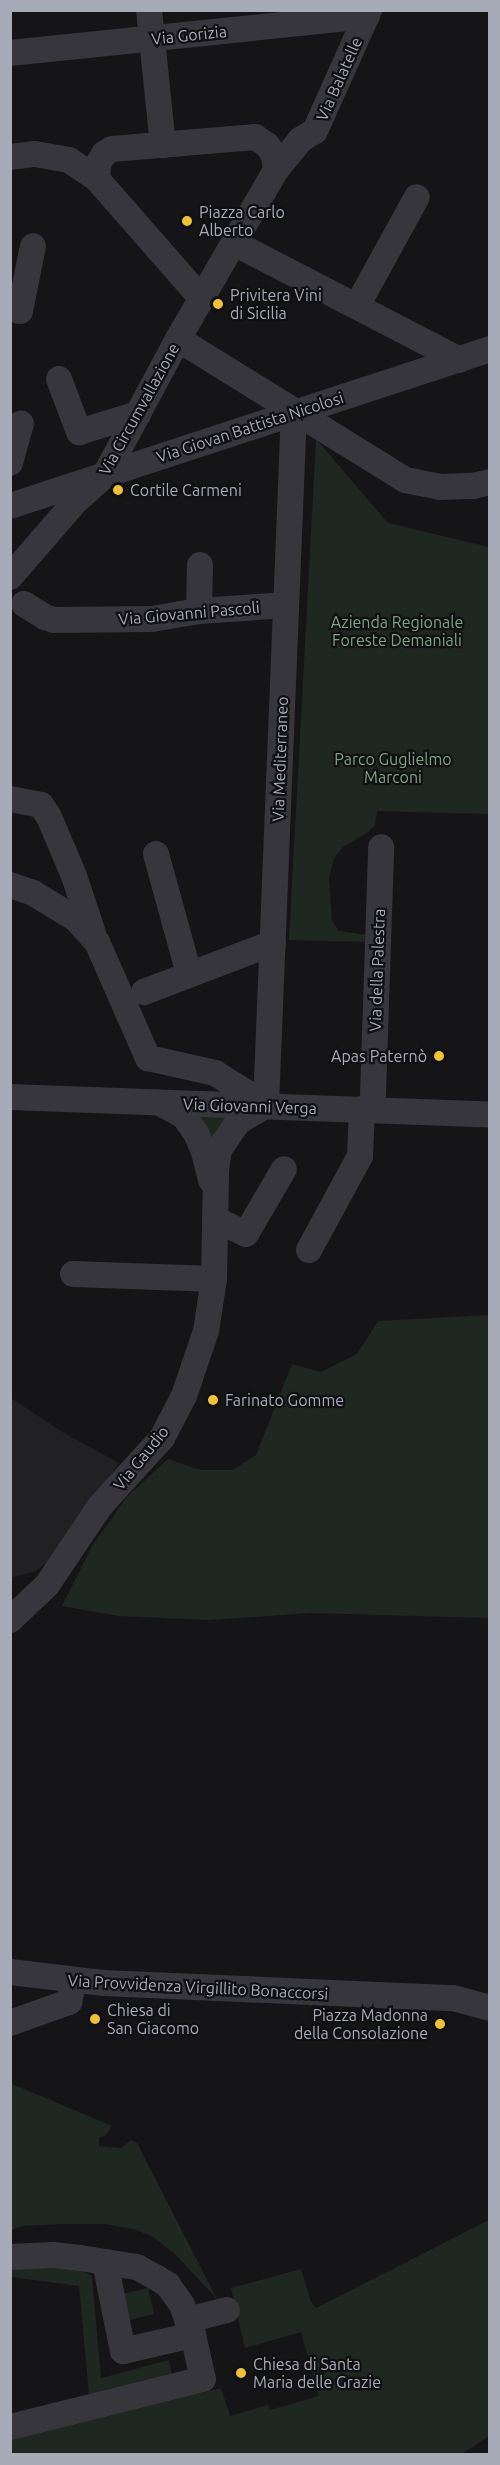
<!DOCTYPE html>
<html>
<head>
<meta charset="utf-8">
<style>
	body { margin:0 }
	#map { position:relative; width:500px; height:2465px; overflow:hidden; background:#151517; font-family:Ubuntu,sans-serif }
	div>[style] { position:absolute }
	.built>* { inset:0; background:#212124 }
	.green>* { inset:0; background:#1f2721; transform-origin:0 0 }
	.minor>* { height:26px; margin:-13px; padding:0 13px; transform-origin:13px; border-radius:13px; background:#36363c }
	.dots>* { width:16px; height:16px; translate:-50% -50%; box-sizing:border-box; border:3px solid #101012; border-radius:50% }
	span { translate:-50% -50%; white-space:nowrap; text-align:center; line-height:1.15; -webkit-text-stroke:4.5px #101012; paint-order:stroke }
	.street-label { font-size:16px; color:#a7aab7 }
	.poi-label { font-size:16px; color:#a7aab7 }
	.left { translate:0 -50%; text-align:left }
	.right { translate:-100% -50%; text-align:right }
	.park-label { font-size:16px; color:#7ea283 }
	.frame { position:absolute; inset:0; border:12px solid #a7aab7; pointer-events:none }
</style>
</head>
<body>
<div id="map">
	<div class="built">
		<i style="clip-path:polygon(11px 1398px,64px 1433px,119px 1463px,47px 1563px,35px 1571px,11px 1578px)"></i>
	</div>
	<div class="green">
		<i style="clip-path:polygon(316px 439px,388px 523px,489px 547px,489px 814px,377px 811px,375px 825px,367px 833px,343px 847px,334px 858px,329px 878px,332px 921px,339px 931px,367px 935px,368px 942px,289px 940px)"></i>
		<i style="clip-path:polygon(199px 1116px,224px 1116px,227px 1119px,219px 1127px,210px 1145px)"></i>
		<i style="clip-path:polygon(489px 1315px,489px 1618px,311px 1613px,210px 1620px,119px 1616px,62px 1606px,92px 1546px,126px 1498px,168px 1459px,200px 1470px,233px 1470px,256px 1455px,292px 1364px,321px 1372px,357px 1354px,378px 1321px)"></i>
		<i style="clip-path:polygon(10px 2083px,112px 2126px,105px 2136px,99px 2137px,99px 2146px,121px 2148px,131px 2140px,137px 2143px,217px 2299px,175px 2254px,153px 2237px,134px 2229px,105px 2224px,61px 2224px,22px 2226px,11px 2230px)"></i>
		<i style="clip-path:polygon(489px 2220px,489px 2436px,462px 2454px,11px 2454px,10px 2439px,221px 2388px,230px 2416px,268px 2405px,270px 2410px,319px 2396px,301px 2332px,245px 2348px,231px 2288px,301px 2269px,311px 2302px,316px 2308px)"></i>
		<i style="clip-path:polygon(46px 2266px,83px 2271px,92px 2276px,101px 2378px,169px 2360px,172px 2374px,89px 2394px,79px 2286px,11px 2277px,11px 2268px)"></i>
		<i style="left:148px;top:2288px;width:27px;height:27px;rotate:77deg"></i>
	</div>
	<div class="minor">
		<i style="left:149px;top:10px;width:136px;rotate:84.1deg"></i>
		<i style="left:10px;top:53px;width:359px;rotate:-5.9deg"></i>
		<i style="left:10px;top:157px;width:25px;rotate:-7deg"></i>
		<i style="left:35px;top:154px;width:35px;rotate:10deg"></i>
		<i style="left:69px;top:160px;width:34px;rotate:34deg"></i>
		<i style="left:234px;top:243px;width:254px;rotate:27.4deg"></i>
		<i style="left:202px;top:299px;width:159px;rotate:-131.2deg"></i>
		<i style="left:97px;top:179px;width:15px;rotate:-86deg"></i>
		<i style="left:98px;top:164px;width:12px;rotate:-59deg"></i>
		<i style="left:104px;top:154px;width:9px;rotate:-32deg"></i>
		<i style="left:112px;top:149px;width:144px;rotate:-4.8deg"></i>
		<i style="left:255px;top:137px;width:14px;rotate:34deg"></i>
		<i style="left:267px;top:145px;width:12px;rotate:55deg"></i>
		<i style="left:274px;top:155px;width:15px;rotate:82deg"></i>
		<i style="left:357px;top:306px;width:124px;rotate:-61.2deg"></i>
		<i style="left:10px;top:309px;width:10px;rotate:11deg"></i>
		<i style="left:20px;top:311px;width:66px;rotate:-78.7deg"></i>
		<i style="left:178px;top:339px;width:267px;rotate:31.8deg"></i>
		<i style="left:405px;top:480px;width:36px;rotate:11deg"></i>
		<i style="left:440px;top:487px;width:33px;rotate:-2deg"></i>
		<i style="left:473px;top:486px;width:17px;rotate:-13deg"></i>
		<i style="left:59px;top:379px;width:57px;rotate:69.3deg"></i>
		<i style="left:79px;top:432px;width:62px;rotate:-17deg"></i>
		<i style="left:10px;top:463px;width:41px;rotate:-74.6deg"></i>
		<i style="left:10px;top:506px;width:505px;rotate:-18.11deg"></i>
		<i style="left:10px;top:577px;width:99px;rotate:-49.1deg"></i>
		<i style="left:75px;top:502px;width:40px;rotate:-42deg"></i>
		<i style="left:105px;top:475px;width:154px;rotate:-61.8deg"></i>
		<i style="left:178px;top:339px;width:195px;rotate:-59.9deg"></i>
		<i style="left:276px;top:170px;width:38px;rotate:-51deg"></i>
		<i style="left:300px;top:140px;width:17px;rotate:-31deg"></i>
		<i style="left:315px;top:131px;width:133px;rotate:-65.9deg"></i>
		<i style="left:24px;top:604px;width:25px;rotate:32deg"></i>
		<i style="left:45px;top:617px;width:9px;rotate:18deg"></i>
		<i style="left:54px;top:620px;width:98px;rotate:-0.6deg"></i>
		<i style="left:152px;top:619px;width:48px;rotate:-9.7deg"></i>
		<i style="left:199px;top:611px;width:87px;rotate:-3.9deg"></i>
		<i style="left:199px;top:611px;width:46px;rotate:-88.8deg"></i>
		<i style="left:10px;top:799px;width:32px;rotate:11deg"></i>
		<i style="left:41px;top:805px;width:14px;rotate:56deg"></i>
		<i style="left:49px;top:817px;width:64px;rotate:67deg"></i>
		<i style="left:74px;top:876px;width:60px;rotate:71.6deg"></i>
		<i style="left:156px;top:854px;width:124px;rotate:74.6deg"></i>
		<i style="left:10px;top:885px;width:24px;rotate:19deg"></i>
		<i style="left:33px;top:893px;width:50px;rotate:31.2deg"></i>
		<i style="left:76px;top:919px;width:31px;rotate:48deg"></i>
		<i style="left:97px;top:942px;width:127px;rotate:66.3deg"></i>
		<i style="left:148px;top:1058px;width:69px;rotate:12.6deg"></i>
		<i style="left:215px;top:1073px;width:60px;rotate:32.1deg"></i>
		<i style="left:144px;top:992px;width:138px;rotate:-20.8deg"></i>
		<i style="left:373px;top:1094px;width:247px;rotate:-88.1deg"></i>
		<i style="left:10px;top:1097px;width:480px;rotate:2.1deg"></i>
		<i style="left:160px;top:1103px;width:27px;rotate:28deg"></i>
		<i style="left:184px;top:1116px;width:21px;rotate:55deg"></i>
		<i style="left:196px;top:1133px;width:21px;rotate:67deg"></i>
		<i style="left:204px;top:1152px;width:29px;rotate:76deg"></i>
		<i style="left:266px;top:1105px;width:694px;rotate:-87.69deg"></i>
		<i style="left:215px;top:1219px;width:34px;rotate:26deg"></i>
		<i style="left:246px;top:1234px;width:75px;rotate:-59.7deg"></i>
		<i style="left:309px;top:1250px;width:107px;rotate:-61.5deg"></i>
		<i style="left:360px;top:1156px;width:47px;rotate:-87.6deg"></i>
		<i style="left:73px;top:1274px;width:141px;rotate:2deg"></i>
		<i style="left:10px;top:1620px;width:51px;rotate:-43.4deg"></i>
		<i style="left:47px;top:1585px;width:95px;rotate:-56.1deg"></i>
		<i style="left:100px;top:1506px;width:92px;rotate:-47.6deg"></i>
		<i style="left:162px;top:1438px;width:47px;rotate:-62.4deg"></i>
		<i style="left:184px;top:1396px;width:69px;rotate:-71.3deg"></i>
		<i style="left:206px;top:1331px;width:53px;rotate:-81.3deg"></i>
		<i style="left:214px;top:1279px;width:108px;rotate:-88.9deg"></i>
		<i style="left:216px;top:1171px;width:21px;rotate:-82deg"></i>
		<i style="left:219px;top:1150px;width:34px;rotate:-56deg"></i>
		<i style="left:238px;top:1122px;width:33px;rotate:-31deg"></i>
		<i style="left:10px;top:1972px;width:95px;rotate:6.7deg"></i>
		<i style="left:104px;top:1983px;width:349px;rotate:2.5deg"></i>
		<i style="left:453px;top:1998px;width:38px;rotate:15deg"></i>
		<i style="left:10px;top:2023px;width:63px;rotate:-19.6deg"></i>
		<i style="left:69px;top:2002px;width:22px;rotate:-77deg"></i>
		<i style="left:10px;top:2257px;width:43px;rotate:-2.7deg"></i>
		<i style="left:53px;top:2255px;width:27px;rotate:6deg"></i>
		<i style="left:80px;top:2258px;width:58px;rotate:9deg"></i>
		<i style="left:137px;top:2267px;width:23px;rotate:29deg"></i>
		<i style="left:157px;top:2278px;width:13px;rotate:32deg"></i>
		<i style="left:168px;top:2285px;width:24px;rotate:55deg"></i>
		<i style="left:182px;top:2305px;width:32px;rotate:70deg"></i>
		<i style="left:193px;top:2335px;width:45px;rotate:77.2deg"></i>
		<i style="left:203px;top:2379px;width:199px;rotate:166deg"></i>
		<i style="left:105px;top:2262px;width:91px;rotate:78.6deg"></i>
		<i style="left:123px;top:2351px;width:72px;rotate:-12.9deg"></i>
		<i style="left:187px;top:2320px;width:41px;rotate:-14deg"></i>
	</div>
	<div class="dots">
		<i style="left:187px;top:221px;background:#f0c233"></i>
		<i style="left:218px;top:304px;background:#f0c233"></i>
		<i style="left:118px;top:490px;background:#f0c233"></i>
		<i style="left:439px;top:1056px;background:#f0c233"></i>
		<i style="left:213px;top:1400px;background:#f0c233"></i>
		<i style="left:95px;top:2019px;background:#f0c233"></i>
		<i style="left:440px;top:2024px;background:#f0c233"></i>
		<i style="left:241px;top:2373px;background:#f0c233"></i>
	</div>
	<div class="street-label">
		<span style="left:189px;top:35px;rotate:-6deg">Via Gorizia</span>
		<span style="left:339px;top:79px;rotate:-66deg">Via Balatelle</span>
		<span style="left:139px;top:409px;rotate:-61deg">Via Circumvallazione</span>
		<span style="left:250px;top:427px;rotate:-18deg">Via Giovan Battista Nicolosi</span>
		<span style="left:189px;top:613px;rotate:-5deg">Via Giovanni Pascoli</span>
		<span style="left:280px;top:759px;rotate:-88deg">Via Mediterraneo</span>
		<span style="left:377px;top:970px;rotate:-88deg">Via della Palestra</span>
		<span style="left:250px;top:1106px;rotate:2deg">Via Giovanni Verga</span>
		<span style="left:141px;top:1458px;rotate:-51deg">Via Gaudio</span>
		<span style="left:198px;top:1987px;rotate:3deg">Via Provvidenza Virgillito Bonaccorsi</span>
	</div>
	<div class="poi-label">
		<span class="left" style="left:199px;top:221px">Piazza Carlo<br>Alberto</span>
		<span class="left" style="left:230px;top:304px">Privitera Vini<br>di Sicilia</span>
		<span class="left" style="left:130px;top:490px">Cortile Carmeni</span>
		<span class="right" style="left:427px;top:1056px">Apas Paternò</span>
		<span class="left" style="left:225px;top:1400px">Farinato Gomme</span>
		<span class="left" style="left:107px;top:2019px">Chiesa di<br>San Giacomo</span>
		<span class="right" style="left:428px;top:2024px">Piazza Madonna<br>della Consolazione</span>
		<span class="left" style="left:253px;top:2373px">Chiesa di Santa<br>Maria delle Grazie</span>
	</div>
	<div class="park-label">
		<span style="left:397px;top:631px">Azienda Regionale<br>Foreste Demaniali</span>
		<span style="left:393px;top:768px">Parco Guglielmo<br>Marconi</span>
	</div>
	<div class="frame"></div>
</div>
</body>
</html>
